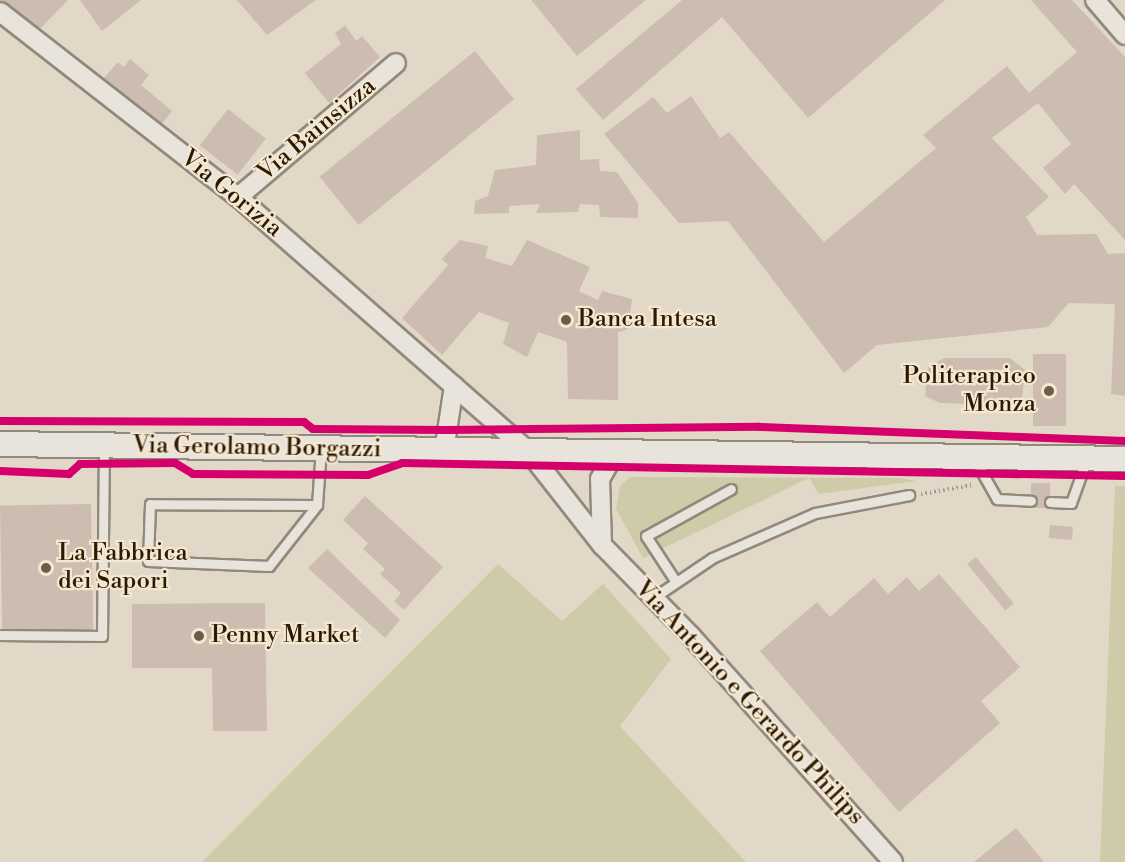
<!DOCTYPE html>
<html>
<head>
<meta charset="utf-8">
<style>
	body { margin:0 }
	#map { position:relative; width:1125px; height:862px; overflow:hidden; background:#e2d8c7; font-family:"Libre Bodoni",serif }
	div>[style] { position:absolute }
	.green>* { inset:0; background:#cfcaa7 }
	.building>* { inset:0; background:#cdbcb0; transform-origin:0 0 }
	.path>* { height:4px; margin-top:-2px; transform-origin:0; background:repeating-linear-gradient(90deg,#a39d95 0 1.5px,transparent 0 4.5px) }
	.roads { filter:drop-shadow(2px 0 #91897c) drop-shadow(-2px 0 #91897c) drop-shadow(0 2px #91897c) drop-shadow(0 -2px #91897c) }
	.service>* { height:9px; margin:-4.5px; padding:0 4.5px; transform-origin:4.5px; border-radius:4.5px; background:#e8e3db }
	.minor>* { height:18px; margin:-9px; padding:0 9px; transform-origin:9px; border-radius:9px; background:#e8e3db }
	.secondary>* { height:24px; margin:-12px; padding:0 12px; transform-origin:12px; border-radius:12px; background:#e8e3db }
	.cycleway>* { height:8px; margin:-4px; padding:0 4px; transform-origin:4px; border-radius:4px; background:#d6006c }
	.dots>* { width:16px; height:16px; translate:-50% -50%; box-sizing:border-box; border:3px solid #f4e8d3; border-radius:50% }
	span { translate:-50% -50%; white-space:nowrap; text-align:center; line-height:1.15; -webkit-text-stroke:4.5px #f4e8d3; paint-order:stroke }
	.street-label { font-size:24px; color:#2d1a03 }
	.poi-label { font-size:24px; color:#2d1a03 }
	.left { translate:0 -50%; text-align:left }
	.right { translate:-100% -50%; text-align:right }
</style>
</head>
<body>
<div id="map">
	<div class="green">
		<i style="clip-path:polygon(630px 477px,901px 478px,916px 481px,819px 494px,809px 478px,643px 558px,616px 509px,620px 486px)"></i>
		<i style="clip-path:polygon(1115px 486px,1125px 486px,1125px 862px,1100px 862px)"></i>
		<i style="clip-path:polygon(498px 564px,562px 621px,603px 584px,671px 659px,620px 726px,746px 862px,202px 862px)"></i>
	</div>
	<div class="building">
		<i style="clip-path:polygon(0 0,68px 0,34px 35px)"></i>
		<i style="clip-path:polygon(80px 0,141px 0,102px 31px)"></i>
		<i style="clip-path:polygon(237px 0,316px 0,267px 35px)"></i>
		<i style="clip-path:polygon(531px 0,646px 0,577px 56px)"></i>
		<i style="clip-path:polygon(682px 0,945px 0,808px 118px,722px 17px,603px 120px,576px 89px)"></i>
		<i style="clip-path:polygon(1031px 0,1072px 0,1125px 57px,1125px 240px,1074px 184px,1065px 194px,1043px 168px,1071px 144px,1038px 103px,992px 138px,1049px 197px,1026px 217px,1037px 235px,1096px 234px,1108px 254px,1125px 253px,1125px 396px,1111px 394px,1115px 304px,1069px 303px,1048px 327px,877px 345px,844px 373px,728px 221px,679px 223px,604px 134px,653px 97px,667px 113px,691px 96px,720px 138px,729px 132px,824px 242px,936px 148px,923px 135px,1007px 66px,1029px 93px,1077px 52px)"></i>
		<i style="clip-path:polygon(345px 25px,356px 41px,362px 36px,380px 57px,329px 103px,305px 73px,341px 44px,335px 33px)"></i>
		<i style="left:475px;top:51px;width:62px;height:200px;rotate:51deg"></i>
		<i style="clip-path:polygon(130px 59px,149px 75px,141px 85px,172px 111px,160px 126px,104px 78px,118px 62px,124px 67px)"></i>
		<i style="left:228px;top:109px;width:48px;height:46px;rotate:38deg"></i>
		<i style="clip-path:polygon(580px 130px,580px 160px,599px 159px,600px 171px,617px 172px,638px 203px,638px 218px,600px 217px,599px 205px,580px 204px,578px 212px,536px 213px,540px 204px,509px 206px,509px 213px,474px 214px,475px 201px,488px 196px,495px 170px,536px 165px,537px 135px)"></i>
		<i style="clip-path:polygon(460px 240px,488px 246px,485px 258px,512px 266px,527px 240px,590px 267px,579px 291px,598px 300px,602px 291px,632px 299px,628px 329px,618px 332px,618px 400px,568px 399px,567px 342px,538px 332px,527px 357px,503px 344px,509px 323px,479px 312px,442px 355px,402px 318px,448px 265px,442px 259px)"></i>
		<i style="left:1033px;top:354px;width:33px;height:72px"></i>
		<i style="clip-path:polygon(944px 358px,1010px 358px,1025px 370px,1022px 399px,1010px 405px,940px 403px,925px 396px,928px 367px)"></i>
		<i style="left:1031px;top:483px;width:19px;height:25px"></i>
		<i style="clip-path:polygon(365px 496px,443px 567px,404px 610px,394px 601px,401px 593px,380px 574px,385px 569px,363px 549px,368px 543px,343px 520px)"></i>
		<i style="left:91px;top:504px;width:127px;height:91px;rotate:89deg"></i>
		<i style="left:1050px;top:525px;width:23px;height:13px;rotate:5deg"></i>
		<i style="clip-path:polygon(327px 549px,400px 620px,385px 638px,308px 568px)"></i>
		<i style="left:976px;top:557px;width:60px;height:11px;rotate:51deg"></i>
		<i style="clip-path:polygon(939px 574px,1020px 667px,981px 701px,1000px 723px,899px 812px,760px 651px,817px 602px,830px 617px,874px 578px,888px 594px,907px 577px,919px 591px)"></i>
		<i style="clip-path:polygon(265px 603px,267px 731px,213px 731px,212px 668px,132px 668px,132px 604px)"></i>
		<i style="clip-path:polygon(1016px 828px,1044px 862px,974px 862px)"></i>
	</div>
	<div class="path">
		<i style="left:921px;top:494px;width:52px;rotate:-10deg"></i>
	</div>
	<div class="roads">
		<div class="service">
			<i style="left:975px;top:460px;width:45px;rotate:60.6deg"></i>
			<i style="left:997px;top:499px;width:34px;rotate:3deg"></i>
			<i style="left:1050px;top:502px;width:21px;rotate:3deg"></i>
			<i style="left:1071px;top:503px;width:45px;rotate:-70.3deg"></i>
			<i style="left:317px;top:505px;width:167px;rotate:-179.7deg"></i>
			<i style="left:150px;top:504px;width:57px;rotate:92deg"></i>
			<i style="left:148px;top:561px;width:121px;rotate:2.4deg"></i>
			<i style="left:269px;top:566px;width:78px;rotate:-51.8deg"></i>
			<i style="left:317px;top:505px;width:57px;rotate:-86deg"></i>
			<i style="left:676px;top:582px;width:55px;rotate:-123.1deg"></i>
			<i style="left:646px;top:536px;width:97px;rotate:-28.9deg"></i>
			<i style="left:653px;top:598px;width:71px;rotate:-34.1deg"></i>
			<i style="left:712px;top:558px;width:112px;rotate:-23.6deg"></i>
			<i style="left:815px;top:513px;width:96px;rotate:-10.8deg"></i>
			<i style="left:0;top:635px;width:102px;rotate:0.6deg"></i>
			<i style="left:102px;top:636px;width:188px;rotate:-89.4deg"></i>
		</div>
		<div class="minor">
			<i style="left:1095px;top:0;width:46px;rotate:49.4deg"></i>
			<i style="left:0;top:12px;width:301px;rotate:37.9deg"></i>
			<i style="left:238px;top:197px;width:387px;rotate:41.2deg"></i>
			<i style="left:529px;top:452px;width:118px;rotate:51.9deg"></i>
			<i style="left:602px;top:545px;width:127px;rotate:45.6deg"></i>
			<i style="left:691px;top:636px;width:303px;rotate:48.2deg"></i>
			<i style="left:238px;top:197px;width:207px;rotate:-40.3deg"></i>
			<i style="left:444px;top:451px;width:66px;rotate:-81.3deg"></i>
			<i style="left:602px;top:545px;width:66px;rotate:-91.7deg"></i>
			<i style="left:600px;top:479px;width:28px;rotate:-60deg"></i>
		</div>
		<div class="secondary">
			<i style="left:0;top:444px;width:1125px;rotate:0.76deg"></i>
		</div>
	</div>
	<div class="cycleway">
		<i style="left:0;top:421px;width:304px;rotate:0.2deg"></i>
		<i style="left:304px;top:422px;width:11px;rotate:38deg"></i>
		<i style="left:313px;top:429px;width:134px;rotate:0.4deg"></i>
		<i style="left:447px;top:430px;width:312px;rotate:-0.6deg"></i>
		<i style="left:759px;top:427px;width:366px;rotate:2.2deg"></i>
		<i style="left:0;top:471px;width:69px;rotate:2.5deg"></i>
		<i style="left:69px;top:474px;width:15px;rotate:-42deg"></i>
		<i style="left:80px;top:464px;width:95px;rotate:-0.6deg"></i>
		<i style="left:175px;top:463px;width:21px;rotate:31deg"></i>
		<i style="left:193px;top:474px;width:175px;rotate:0.3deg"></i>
		<i style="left:368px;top:475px;width:36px;rotate:-19deg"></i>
		<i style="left:402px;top:463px;width:723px;rotate:1.03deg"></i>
	</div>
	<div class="dots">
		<i style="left:566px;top:320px;background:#6c5c48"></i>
		<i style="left:1049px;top:391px;background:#6c5c48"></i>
		<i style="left:46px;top:568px;background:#6c5c48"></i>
		<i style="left:199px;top:636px;background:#6c5c48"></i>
	</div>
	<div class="street-label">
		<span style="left:317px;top:130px;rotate:-40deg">Via Bainsizza</span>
		<span style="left:231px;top:194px;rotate:39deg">Via Gorizia</span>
		<span style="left:257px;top:448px;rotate:1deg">Via Gerolamo Borgazzi</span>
		<span style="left:749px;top:703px;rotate:47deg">Via Antonio e Gerardo Philips</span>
	</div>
	<div class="poi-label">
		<span class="left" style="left:578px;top:320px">Banca Intesa</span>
		<span class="right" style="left:1036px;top:391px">Politerapico<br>Monza</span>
		<span class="left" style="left:58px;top:568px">La Fabbrica<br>dei Sapori</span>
		<span class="left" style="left:211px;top:636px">Penny Market</span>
	</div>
</div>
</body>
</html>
